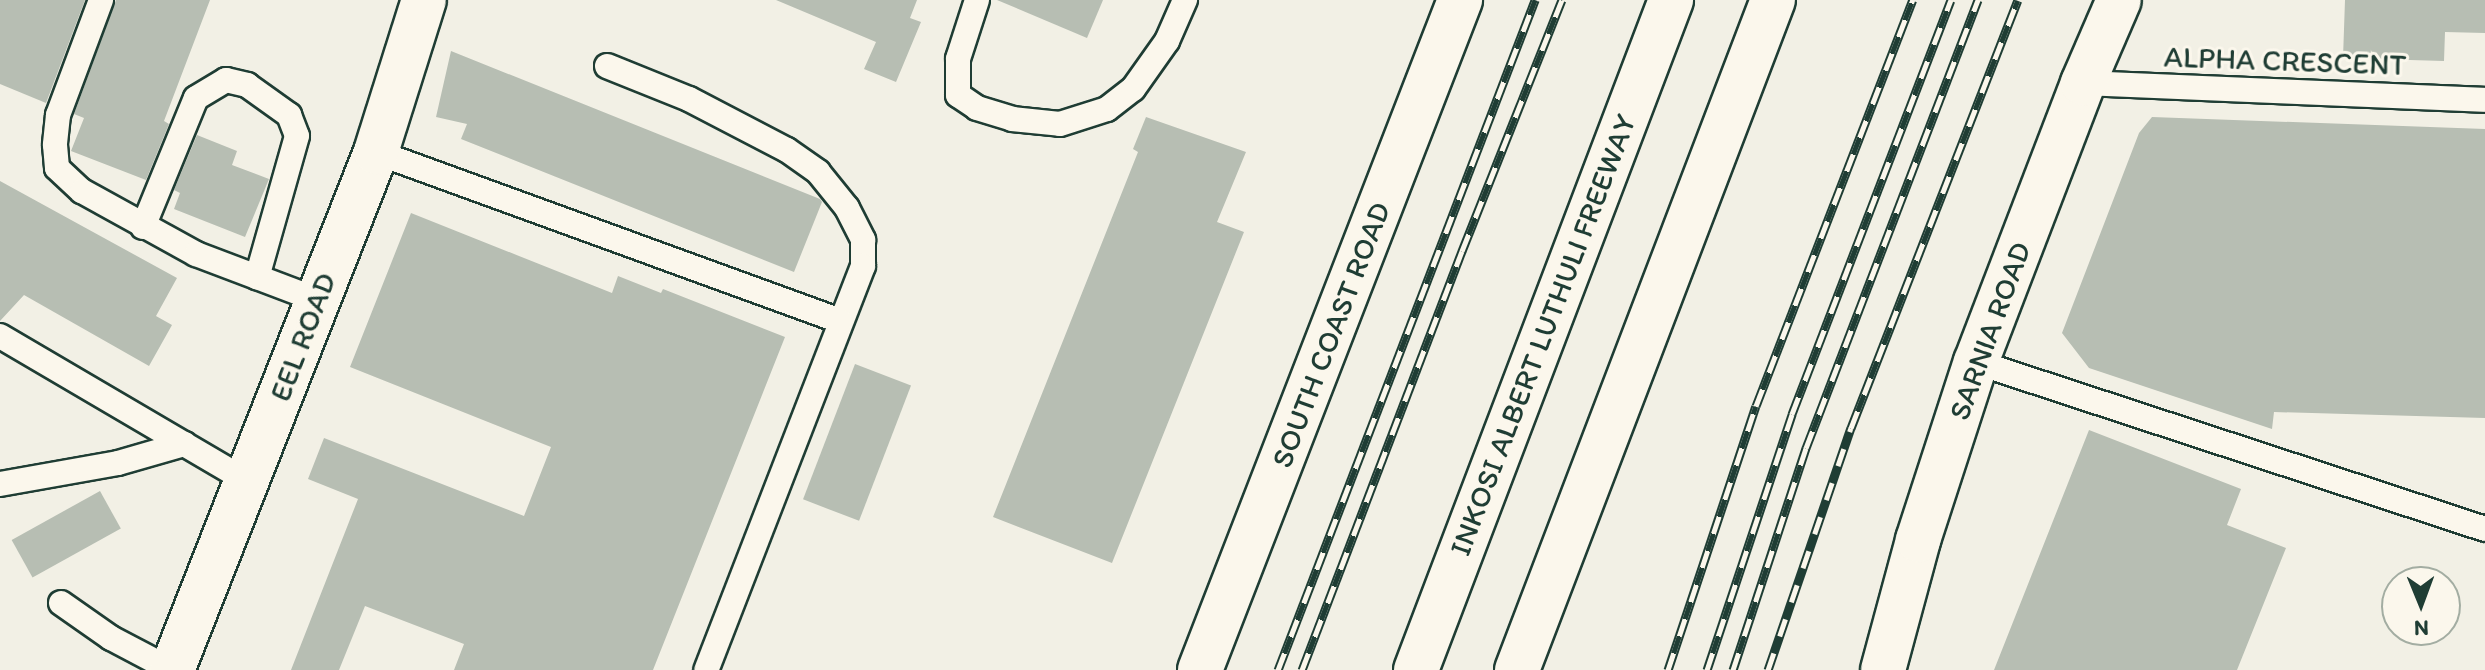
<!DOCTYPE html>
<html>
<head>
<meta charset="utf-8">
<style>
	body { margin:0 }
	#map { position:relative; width:2485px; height:670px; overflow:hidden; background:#f2f0e5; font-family:Itim,sans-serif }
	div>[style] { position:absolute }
	.building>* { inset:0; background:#b7beb3; transform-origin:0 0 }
	.roads { filter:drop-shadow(2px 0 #1f3d34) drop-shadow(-2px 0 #1f3d34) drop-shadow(0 2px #1f3d34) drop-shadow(0 -2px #1f3d34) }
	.lane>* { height:24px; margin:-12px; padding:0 12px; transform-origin:12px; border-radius:12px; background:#fbf7ec }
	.street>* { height:44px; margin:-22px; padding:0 22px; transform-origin:22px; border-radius:22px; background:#fbf7ec }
	.secondary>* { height:44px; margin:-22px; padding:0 22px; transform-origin:22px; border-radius:22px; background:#fbf7ec }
	.highway>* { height:44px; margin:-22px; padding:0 22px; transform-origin:22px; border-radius:22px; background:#fbf7ec }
	.rail>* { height:9px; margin-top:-4.5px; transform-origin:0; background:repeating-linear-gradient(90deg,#fbf7ec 0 18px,#1f3d34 0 36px); box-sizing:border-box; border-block:2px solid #1f3d34 }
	span { translate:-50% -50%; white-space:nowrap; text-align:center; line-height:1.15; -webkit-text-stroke:6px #fbf7ec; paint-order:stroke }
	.street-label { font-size:30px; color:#1f3d34 }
	.north { position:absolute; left:2381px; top:566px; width:80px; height:80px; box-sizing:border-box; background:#fbf7ec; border:2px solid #a3ada2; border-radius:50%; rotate:179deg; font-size:22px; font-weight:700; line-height:32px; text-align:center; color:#1f3d34 }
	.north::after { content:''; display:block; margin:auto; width:28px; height:36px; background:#1f3d34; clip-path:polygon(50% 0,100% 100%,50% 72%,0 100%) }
</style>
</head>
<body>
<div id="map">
	<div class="building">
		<i style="clip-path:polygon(0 0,85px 0,46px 103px,0 84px)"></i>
		<i style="clip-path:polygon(116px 0,210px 0,164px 121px,169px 124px,146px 180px,71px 151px,84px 118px,74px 114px)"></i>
		<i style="clip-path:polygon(776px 0,917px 0,910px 18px,921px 22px,896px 82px,864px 69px,876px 42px)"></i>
		<i style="clip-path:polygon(997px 0,1103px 0,1087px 38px)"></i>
		<i style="clip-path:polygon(2345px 0,2485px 0,2485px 33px,2445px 32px,2444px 61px,2343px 58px)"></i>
		<i style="clip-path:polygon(451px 51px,820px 199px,822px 202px,794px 272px,461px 139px,467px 124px,436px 117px)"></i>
		<i style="clip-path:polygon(1146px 117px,1246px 152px,1217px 222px,1244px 232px,1112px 563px,993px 517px,1138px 152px,1133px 149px)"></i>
		<i style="clip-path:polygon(2152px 117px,2485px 129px,2485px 418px,2274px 412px,2272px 429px,2089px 368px,2062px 333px,2139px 133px)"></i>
		<i style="clip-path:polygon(197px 135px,237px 151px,232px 165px,269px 179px,245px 237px,174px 209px,180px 193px,174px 190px)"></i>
		<i style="clip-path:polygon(0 181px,177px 278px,156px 316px,172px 325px,149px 366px,24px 295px,0 321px)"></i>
		<i style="clip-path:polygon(411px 213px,612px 293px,618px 276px,661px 293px,663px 289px,785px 337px,653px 670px,454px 670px,464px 644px,365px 606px,339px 670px,291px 670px,358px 499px,308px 479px,324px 438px,524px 516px,551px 447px,350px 367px)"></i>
		<i style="left:855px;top:364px;width:60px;height:145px;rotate:21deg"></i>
		<i style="clip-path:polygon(2089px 430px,2241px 489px,2227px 525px,2286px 548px,2237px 670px,1994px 670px)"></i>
		<i style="left:100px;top:491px;width:43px;height:101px;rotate:61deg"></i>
	</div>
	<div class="roads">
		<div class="lane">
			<i style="left:101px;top:0;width:123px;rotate:110.5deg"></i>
			<i style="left:58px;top:115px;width:30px;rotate:96deg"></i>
			<i style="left:55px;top:145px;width:23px;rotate:85deg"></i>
			<i style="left:57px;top:168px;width:34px;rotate:43deg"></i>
			<i style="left:82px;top:191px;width:130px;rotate:28.9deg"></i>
			<i style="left:196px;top:254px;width:130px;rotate:20.7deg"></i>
			<i style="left:977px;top:0;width:62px;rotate:107.9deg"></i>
			<i style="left:958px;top:59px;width:36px;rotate:90deg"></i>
			<i style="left:958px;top:95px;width:23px;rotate:34deg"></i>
			<i style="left:977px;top:108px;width:37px;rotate:17deg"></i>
			<i style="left:1012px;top:119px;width:48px;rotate:5.9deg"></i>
			<i style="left:1060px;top:124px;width:49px;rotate:-17.7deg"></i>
			<i style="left:1107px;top:109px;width:33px;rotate:-38deg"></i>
			<i style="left:1133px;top:89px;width:59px;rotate:-54.7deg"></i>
			<i style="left:1167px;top:41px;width:45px;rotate:-66.3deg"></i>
			<i style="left:607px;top:66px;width:88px;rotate:21.9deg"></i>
			<i style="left:689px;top:99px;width:110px;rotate:27.5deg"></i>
			<i style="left:787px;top:150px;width:38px;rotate:35deg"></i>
			<i style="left:818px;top:172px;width:46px;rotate:51.1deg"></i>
			<i style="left:847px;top:208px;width:36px;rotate:63deg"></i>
			<i style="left:863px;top:240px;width:26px;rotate:90deg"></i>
			<i style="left:863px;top:266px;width:433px;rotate:111.2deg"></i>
			<i style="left:2083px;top:83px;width:402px;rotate:2.4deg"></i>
			<i style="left:376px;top:152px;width:494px;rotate:20deg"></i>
			<i style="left:143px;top:227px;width:139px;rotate:-67.7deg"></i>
			<i style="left:196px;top:98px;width:35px;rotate:-31deg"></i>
			<i style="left:226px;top:80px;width:22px;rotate:13deg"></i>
			<i style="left:247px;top:85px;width:52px;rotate:35.5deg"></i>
			<i style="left:289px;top:115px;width:22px;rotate:69deg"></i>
			<i style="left:297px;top:136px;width:147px;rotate:105.8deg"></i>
			<i style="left:0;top:336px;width:286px;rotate:30.4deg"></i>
			<i style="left:1976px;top:362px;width:536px;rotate:18.16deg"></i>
			<i style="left:0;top:484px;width:120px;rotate:-10.1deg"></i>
			<i style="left:118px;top:463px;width:69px;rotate:-16.1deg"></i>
			<i style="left:61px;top:603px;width:61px;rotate:35deg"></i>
			<i style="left:111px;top:638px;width:69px;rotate:27.7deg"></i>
		</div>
		<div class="street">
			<i style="left:172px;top:670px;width:557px;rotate:-68.5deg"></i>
			<i style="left:376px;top:152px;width:159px;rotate:-72.5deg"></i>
		</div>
		<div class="secondary">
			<i style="left:1200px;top:670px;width:719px;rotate:-68.79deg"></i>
			<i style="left:1883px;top:670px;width:135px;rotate:-74.9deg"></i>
			<i style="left:1918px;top:540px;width:187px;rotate:-72deg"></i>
			<i style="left:1976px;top:362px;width:299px;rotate:-69deg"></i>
			<i style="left:2083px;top:83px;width:90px;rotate:-66.6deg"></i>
		</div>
		<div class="highway">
			<i style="left:1416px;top:670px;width:717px;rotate:-69.16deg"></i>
			<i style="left:1517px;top:670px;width:717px;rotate:-69.09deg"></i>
		</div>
	</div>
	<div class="rail">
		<i style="left:1278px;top:670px;width:718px;rotate:-69.01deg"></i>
		<i style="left:1302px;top:670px;width:449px;rotate:-69.1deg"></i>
		<i style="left:1462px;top:251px;width:270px;rotate:-68.3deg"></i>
		<i style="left:1668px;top:670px;width:278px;rotate:-71.6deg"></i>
		<i style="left:1756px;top:406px;width:435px;rotate:-68.9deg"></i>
		<i style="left:1707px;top:670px;width:270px;rotate:-71.6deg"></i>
		<i style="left:1792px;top:414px;width:443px;rotate:-69deg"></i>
		<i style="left:1733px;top:670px;width:234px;rotate:-71.8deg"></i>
		<i style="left:1806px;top:448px;width:480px;rotate:-69deg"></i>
		<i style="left:1768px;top:670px;width:256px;rotate:-71.1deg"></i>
		<i style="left:1851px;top:428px;width:459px;rotate:-68.7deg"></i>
	</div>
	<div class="street-label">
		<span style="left:2285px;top:61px;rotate:2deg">ALPHA CRESCENT</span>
		<span style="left:1990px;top:331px;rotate:-70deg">SARNIA ROAD</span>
		<span style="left:1331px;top:335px;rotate:-69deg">SOUTH COAST ROAD</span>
		<span style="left:1543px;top:335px;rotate:-69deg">INKOSI ALBERT LUTHULI FREEWAY</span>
		<span style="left:303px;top:337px;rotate:-69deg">EEL ROAD</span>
	</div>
	<div class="north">N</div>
</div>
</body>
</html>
